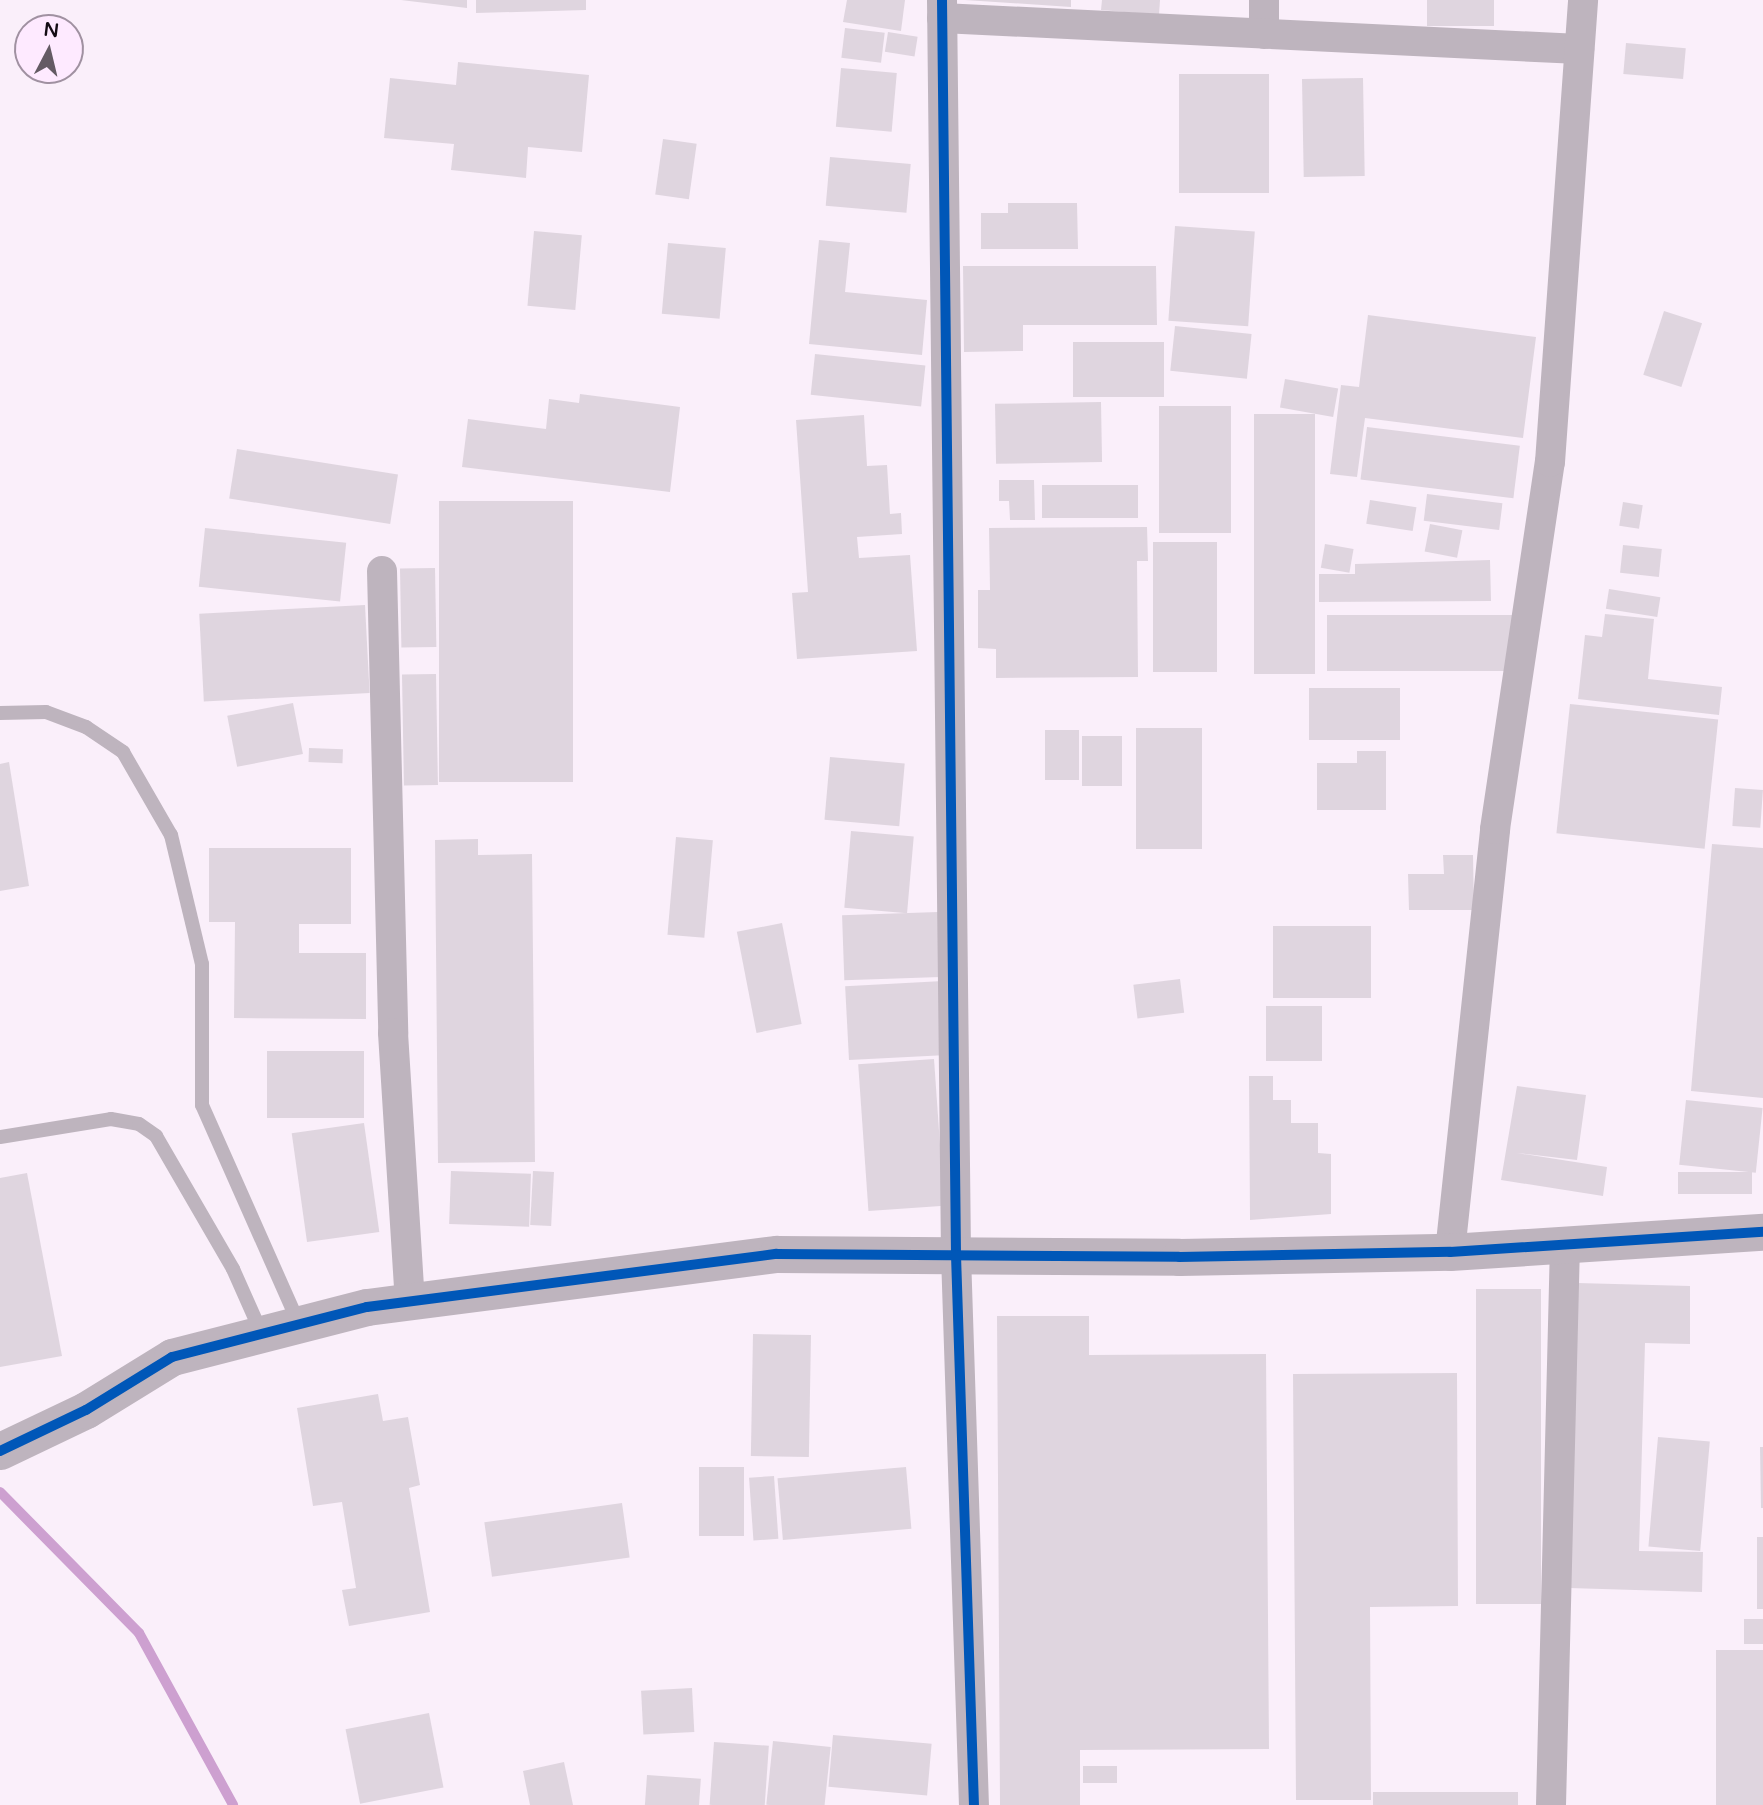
<!DOCTYPE html>
<html>
<head>
<meta charset="utf-8">
<style>
	body { margin:0 }
	#map { position:relative; width:1763px; height:1805px; overflow:hidden; background:#faeffa; font-family:"Varela Round",sans-serif }
	div>[style] { position:absolute }
	.stream>* { height:10px; margin:-5px; padding:0 5px; transform-origin:5px; border-radius:5px; background:#cda0d0 }
	.building>* { inset:0; background:#dfd5df; transform-origin:0 0 }
	.service>* { height:14px; margin:-7px; padding:0 7px; transform-origin:7px; border-radius:7px; background:#beb4be }
	.minor>* { height:30px; margin:-15px; padding:0 15px; transform-origin:15px; border-radius:15px; background:#beb4be }
	.tertiary>* { height:37px; margin:-18.5px; padding:0 18.5px; transform-origin:18.5px; border-radius:18.5px; background:#beb4be }
	.cycleway>* { height:10px; margin:-5px; padding:0 5px; transform-origin:5px; border-radius:5px; background:#0057b8 }
	span { translate:-50% -50%; white-space:nowrap; text-align:center; line-height:1.15; -webkit-text-stroke:5px #feeaff; paint-order:stroke }
	.north { position:absolute; left:14px; top:14px; width:70px; height:70px; box-sizing:border-box; background:#feeaff; border:2px solid #a091a1; border-radius:50%; rotate:7deg; font-size:19px; font-weight:700; line-height:28px; text-align:center; color:#140c14 }
	.north::after { content:''; display:block; margin:auto; width:24px; height:32px; background:#645b64; clip-path:polygon(50% 0,100% 100%,50% 72%,0 100%) }
</style>
</head>
<body>
<div id="map">
	<div class="stream">
		<i style="left:0;top:1492px;width:198px;rotate:45.4deg"></i>
		<i style="left:139px;top:1633px;width:196px;rotate:61.3deg"></i>
	</div>
	<div class="building">
		<i style="clip-path:polygon(401px 0,467px 0,467px 8px)"></i>
		<i style="clip-path:polygon(476px 0,586px 0,586px 10px,476px 13px)"></i>
		<i style="clip-path:polygon(847px 0,905px 0,901px 31px,843px 22px)"></i>
		<i style="clip-path:polygon(965px 0,1071px 0,1071px 7px)"></i>
		<i style="clip-path:polygon(1102px 0,1160px 0,1159px 15px,1101px 10px)"></i>
		<i style="left:1427px;top:0;width:67px;height:26px"></i>
		<i style="left:845px;top:28px;width:40px;height:30px;rotate:7deg"></i>
		<i style="left:888px;top:32px;width:30px;height:20px;rotate:9deg"></i>
		<i style="left:1626px;top:43px;width:60px;height:31px;rotate:5deg"></i>
		<i style="clip-path:polygon(458px 62px,589px 75px,582px 152px,528px 147px,526px 178px,451px 170px,454px 144px,384px 138px,390px 78px,456px 85px)"></i>
		<i style="left:841px;top:68px;width:56px;height:59px;rotate:5deg"></i>
		<i style="left:1269px;top:74px;width:119px;height:90px;rotate:90deg"></i>
		<i style="left:1363px;top:78px;width:98px;height:61px;rotate:89deg"></i>
		<i style="left:663px;top:139px;width:34px;height:56px;rotate:8deg"></i>
		<i style="left:830px;top:157px;width:81px;height:49px;rotate:5deg"></i>
		<i style="clip-path:polygon(1008px 203px,1077px 203px,1078px 249px,981px 249px,981px 213px,1008px 213px)"></i>
		<i style="left:1175px;top:226px;width:80px;height:95px;rotate:4deg"></i>
		<i style="left:534px;top:231px;width:48px;height:75px;rotate:5deg"></i>
		<i style="clip-path:polygon(819px 240px,850px 243px,845px 292px,927px 300px,922px 355px,809px 344px)"></i>
		<i style="left:668px;top:243px;width:58px;height:71px;rotate:5deg"></i>
		<i style="clip-path:polygon(963px 266px,1156px 266px,1157px 325px,1023px 325px,1023px 351px,964px 352px)"></i>
		<i style="left:1664px;top:311px;width:40px;height:67px;rotate:18deg"></i>
		<i style="clip-path:polygon(1368px 315px,1536px 337px,1523px 438px,1365px 418px,1357px 477px,1330px 474px,1341px 385px,1359px 387px)"></i>
		<i style="left:1175px;top:326px;width:77px;height:45px;rotate:6deg"></i>
		<i style="left:1073px;top:342px;width:91px;height:55px"></i>
		<i style="left:815px;top:354px;width:111px;height:41px;rotate:6deg"></i>
		<i style="left:1285px;top:379px;width:54px;height:29px;rotate:10deg"></i>
		<i style="clip-path:polygon(580px 394px,680px 407px,670px 492px,462px 467px,468px 419px,546px 429px,549px 399px,579px 403px)"></i>
		<i style="left:1101px;top:402px;width:60px;height:106px;rotate:89deg"></i>
		<i style="left:1159px;top:406px;width:72px;height:127px"></i>
		<i style="left:1315px;top:414px;width:260px;height:61px;rotate:90deg"></i>
		<i style="clip-path:polygon(864px 415px,867px 466px,887px 465px,890px 514px,901px 513px,902px 534px,857px 537px,859px 558px,910px 555px,917px 651px,797px 659px,792px 593px,808px 592px,796px 420px)"></i>
		<i style="left:1367px;top:427px;width:154px;height:53px;rotate:7deg"></i>
		<i style="left:237px;top:449px;width:163px;height:50px;rotate:9deg"></i>
		<i style="clip-path:polygon(999px 480px,1034px 480px,1035px 520px,1010px 520px,1009px 501px,999px 501px)"></i>
		<i style="left:1042px;top:485px;width:96px;height:33px"></i>
		<i style="left:1427px;top:494px;width:76px;height:27px;rotate:7deg"></i>
		<i style="left:1370px;top:500px;width:47px;height:24px;rotate:9deg"></i>
		<i style="left:573px;top:501px;width:281px;height:134px;rotate:90deg"></i>
		<i style="left:1623px;top:502px;width:20px;height:24px;rotate:9deg"></i>
		<i style="left:1430px;top:524px;width:33px;height:28px;rotate:11deg"></i>
		<i style="clip-path:polygon(1147px 527px,1148px 561px,1137px 561px,1138px 677px,996px 678px,996px 649px,978px 648px,978px 590px,990px 590px,989px 528px)"></i>
		<i style="left:205px;top:528px;width:142px;height:59px;rotate:6deg"></i>
		<i style="left:1217px;top:542px;width:130px;height:64px;rotate:90deg"></i>
		<i style="left:1325px;top:544px;width:29px;height:24px;rotate:10deg"></i>
		<i style="left:1623px;top:545px;width:39px;height:28px;rotate:6deg"></i>
		<i style="clip-path:polygon(1490px 560px,1491px 601px,1319px 602px,1319px 574px,1355px 574px,1355px 564px)"></i>
		<i style="left:435px;top:568px;width:79px;height:35px;rotate:89deg"></i>
		<i style="left:1609px;top:589px;width:52px;height:20px;rotate:9deg"></i>
		<i style="left:365px;top:605px;width:88px;height:166px;rotate:87deg"></i>
		<i style="clip-path:polygon(1605px 614px,1654px 619px,1648px 679px,1722px 687px,1719px 715px,1578px 699px,1585px 635px,1602px 637px)"></i>
		<i style="left:1518px;top:615px;width:56px;height:191px;rotate:90deg"></i>
		<i style="left:436px;top:674px;width:111px;height:34px;rotate:89deg"></i>
		<i style="left:1309px;top:688px;width:91px;height:52px"></i>
		<i style="left:293px;top:703px;width:52px;height:67px;rotate:79deg"></i>
		<i style="left:1570px;top:704px;width:149px;height:130px;rotate:6deg"></i>
		<i style="left:1136px;top:728px;width:66px;height:121px"></i>
		<i style="left:1045px;top:730px;width:34px;height:50px"></i>
		<i style="left:1082px;top:736px;width:40px;height:50px"></i>
		<i style="left:309px;top:748px;width:34px;height:14px;rotate:2deg"></i>
		<i style="clip-path:polygon(1357px 751px,1386px 751px,1386px 810px,1317px 810px,1317px 763px,1357px 763px)"></i>
		<i style="left:830px;top:757px;width:75px;height:63px;rotate:5deg"></i>
		<i style="clip-path:polygon(9px 762px,29px 886px,0 891px,0 764px)"></i>
		<i style="left:1735px;top:788px;width:28px;height:38px;rotate:4deg"></i>
		<i style="left:851px;top:831px;width:63px;height:77px;rotate:5deg"></i>
		<i style="left:676px;top:837px;width:37px;height:98px;rotate:5deg"></i>
		<i style="clip-path:polygon(478px 839px,478px 855px,532px 854px,535px 1162px,438px 1163px,435px 840px)"></i>
		<i style="clip-path:polygon(1712px 844px,1763px 848px,1763px 1098px,1691px 1091px)"></i>
		<i style="clip-path:polygon(209px 848px,351px 848px,351px 924px,299px 924px,299px 953px,366px 953px,366px 1019px,234px 1018px,235px 922px,209px 922px)"></i>
		<i style="clip-path:polygon(1443px 855px,1473px 855px,1474px 910px,1409px 910px,1408px 874px,1444px 874px)"></i>
		<i style="left:938px;top:912px;width:65px;height:96px;rotate:88deg"></i>
		<i style="left:782px;top:923px;width:103px;height:46px;rotate:79deg"></i>
		<i style="left:1371px;top:926px;width:72px;height:98px;rotate:90deg"></i>
		<i style="left:1180px;top:979px;width:34px;height:47px;rotate:83deg"></i>
		<i style="left:943px;top:981px;width:74px;height:98px;rotate:87deg"></i>
		<i style="left:1266px;top:1006px;width:56px;height:55px"></i>
		<i style="left:267px;top:1051px;width:97px;height:67px"></i>
		<i style="left:934px;top:1059px;width:147px;height:76px;rotate:86deg"></i>
		<i style="clip-path:polygon(1249px 1076px,1273px 1076px,1273px 1100px,1291px 1100px,1291px 1123px,1318px 1123px,1318px 1153px,1331px 1154px,1331px 1214px,1250px 1220px)"></i>
		<i style="clip-path:polygon(1517px 1086px,1586px 1095px,1577px 1160px,1517px 1153px,1607px 1167px,1603px 1196px,1501px 1180px)"></i>
		<i style="left:1686px;top:1100px;width:77px;height:65px;rotate:6deg"></i>
		<i style="left:364px;top:1123px;width:110px;height:73px;rotate:82deg"></i>
		<i style="left:451px;top:1171px;width:80px;height:53px;rotate:2deg"></i>
		<i style="left:533px;top:1171px;width:21px;height:54px;rotate:3deg"></i>
		<i style="left:1678px;top:1172px;width:74px;height:22px"></i>
		<i style="clip-path:polygon(27px 1173px,62px 1356px,0 1367px,0 1178px)"></i>
		<i style="clip-path:polygon(1577px 1283px,1690px 1286px,1690px 1344px,1645px 1343px,1639px 1551px,1703px 1552px,1702px 1592px,1569px 1588px)"></i>
		<i style="left:1476px;top:1289px;width:65px;height:315px"></i>
		<i style="clip-path:polygon(997px 1316px,1089px 1316px,1089px 1355px,1266px 1354px,1269px 1749px,1080px 1750px,1080px 1805px,1000px 1805px)"></i>
		<i style="left:753px;top:1334px;width:58px;height:122px;rotate:1deg"></i>
		<i style="clip-path:polygon(1457px 1373px,1458px 1606px,1370px 1607px,1371px 1800px,1296px 1800px,1293px 1374px)"></i>
		<i style="clip-path:polygon(378px 1394px,383px 1421px,408px 1417px,420px 1485px,409px 1488px,430px 1612px,349px 1626px,342px 1590px,356px 1588px,342px 1502px,313px 1506px,297px 1408px)"></i>
		<i style="left:1658px;top:1437px;width:52px;height:110px;rotate:5deg"></i>
		<i style="clip-path:polygon(1760px 1447px,1763px 1447px,1763px 1508px,1761px 1508px)"></i>
		<i style="left:744px;top:1467px;width:69px;height:45px;rotate:90deg"></i>
		<i style="left:906px;top:1467px;width:62px;height:129px;rotate:85deg"></i>
		<i style="left:774px;top:1476px;width:63px;height:25px;rotate:86deg"></i>
		<i style="left:622px;top:1503px;width:55px;height:139px;rotate:82deg"></i>
		<i style="left:1757px;top:1537px;width:6px;height:72px"></i>
		<i style="left:1744px;top:1619px;width:19px;height:25px"></i>
		<i style="left:1716px;top:1650px;width:47px;height:155px"></i>
		<i style="left:692px;top:1688px;width:44px;height:51px;rotate:87deg"></i>
		<i style="left:429px;top:1713px;width:76px;height:85px;rotate:79deg"></i>
		<i style="left:833px;top:1735px;width:99px;height:52px;rotate:5deg"></i>
		<i style="left:773px;top:1741px;width:58px;height:64px;rotate:6deg"></i>
		<i style="left:714px;top:1742px;width:55px;height:63px;rotate:4deg"></i>
		<i style="clip-path:polygon(564px 1762px,573px 1805px,530px 1805px,523px 1771px)"></i>
		<i style="left:1117px;top:1766px;width:17px;height:34px;rotate:90deg"></i>
		<i style="left:647px;top:1775px;width:54px;height:30px;rotate:4deg"></i>
		<i style="left:1518px;top:1792px;width:13px;height:145px;rotate:90deg"></i>
	</div>
	<div class="service">
		<i style="left:0;top:713px;width:46px;rotate:-1.2deg"></i>
		<i style="left:46px;top:712px;width:43px;rotate:20.6deg"></i>
		<i style="left:86px;top:727px;width:45px;rotate:34deg"></i>
		<i style="left:123px;top:752px;width:96px;rotate:60deg"></i>
		<i style="left:171px;top:835px;width:133px;rotate:76.5deg"></i>
		<i style="left:202px;top:964px;width:141px;rotate:90deg"></i>
		<i style="left:202px;top:1105px;width:240px;rotate:66.1deg"></i>
		<i style="left:0;top:1137px;width:112px;rotate:-9.2deg"></i>
		<i style="left:111px;top:1119px;width:28px;rotate:10deg"></i>
		<i style="left:139px;top:1124px;width:21px;rotate:35deg"></i>
		<i style="left:156px;top:1136px;width:154px;rotate:59.9deg"></i>
		<i style="left:233px;top:1269px;width:69px;rotate:66deg"></i>
	</div>
	<div class="minor">
		<i style="left:942px;top:0;width:1255px;rotate:89.36deg"></i>
		<i style="left:956px;top:1255px;width:550px;rotate:88.13deg"></i>
		<i style="left:1264px;top:0;width:34px;rotate:90deg"></i>
		<i style="left:942px;top:18px;width:638px;rotate:2.79deg"></i>
		<i style="left:382px;top:571px;width:462px;rotate:88.6deg"></i>
		<i style="left:393px;top:1033px;width:269px;rotate:86.4deg"></i>
		<i style="left:1450px;top:1252px;width:425px;rotate:-83.9deg"></i>
		<i style="left:1495px;top:829px;width:371px;rotate:-81.5deg"></i>
		<i style="left:1550px;top:462px;width:463px;rotate:-85.9deg"></i>
		<i style="left:1551px;top:1805px;width:559px;rotate:-88.57deg"></i>
	</div>
	<div class="tertiary">
		<i style="left:0;top:1451px;width:95px;rotate:-25.5deg"></i>
		<i style="left:86px;top:1410px;width:101px;rotate:-31.6deg"></i>
		<i style="left:172px;top:1357px;width:201px;rotate:-14.4deg"></i>
		<i style="left:367px;top:1307px;width:413px;rotate:-7.4deg"></i>
		<i style="left:777px;top:1254px;width:402px;rotate:0.4deg"></i>
		<i style="left:1179px;top:1257px;width:271px;rotate:-1.1deg"></i>
		<i style="left:1450px;top:1252px;width:314px;rotate:-3.7deg"></i>
	</div>
	<div class="cycleway">
		<i style="left:942px;top:0;width:1255px;rotate:89.36deg"></i>
		<i style="left:956px;top:1255px;width:550px;rotate:88.13deg"></i>
		<i style="left:0;top:1451px;width:95px;rotate:-25.5deg"></i>
		<i style="left:86px;top:1410px;width:101px;rotate:-31.6deg"></i>
		<i style="left:172px;top:1357px;width:201px;rotate:-14.4deg"></i>
		<i style="left:367px;top:1307px;width:413px;rotate:-7.4deg"></i>
		<i style="left:777px;top:1254px;width:402px;rotate:0.4deg"></i>
		<i style="left:1179px;top:1257px;width:271px;rotate:-1.1deg"></i>
		<i style="left:1450px;top:1252px;width:314px;rotate:-3.7deg"></i>
	</div>
	<div class="north">N</div>
</div>
</body>
</html>
